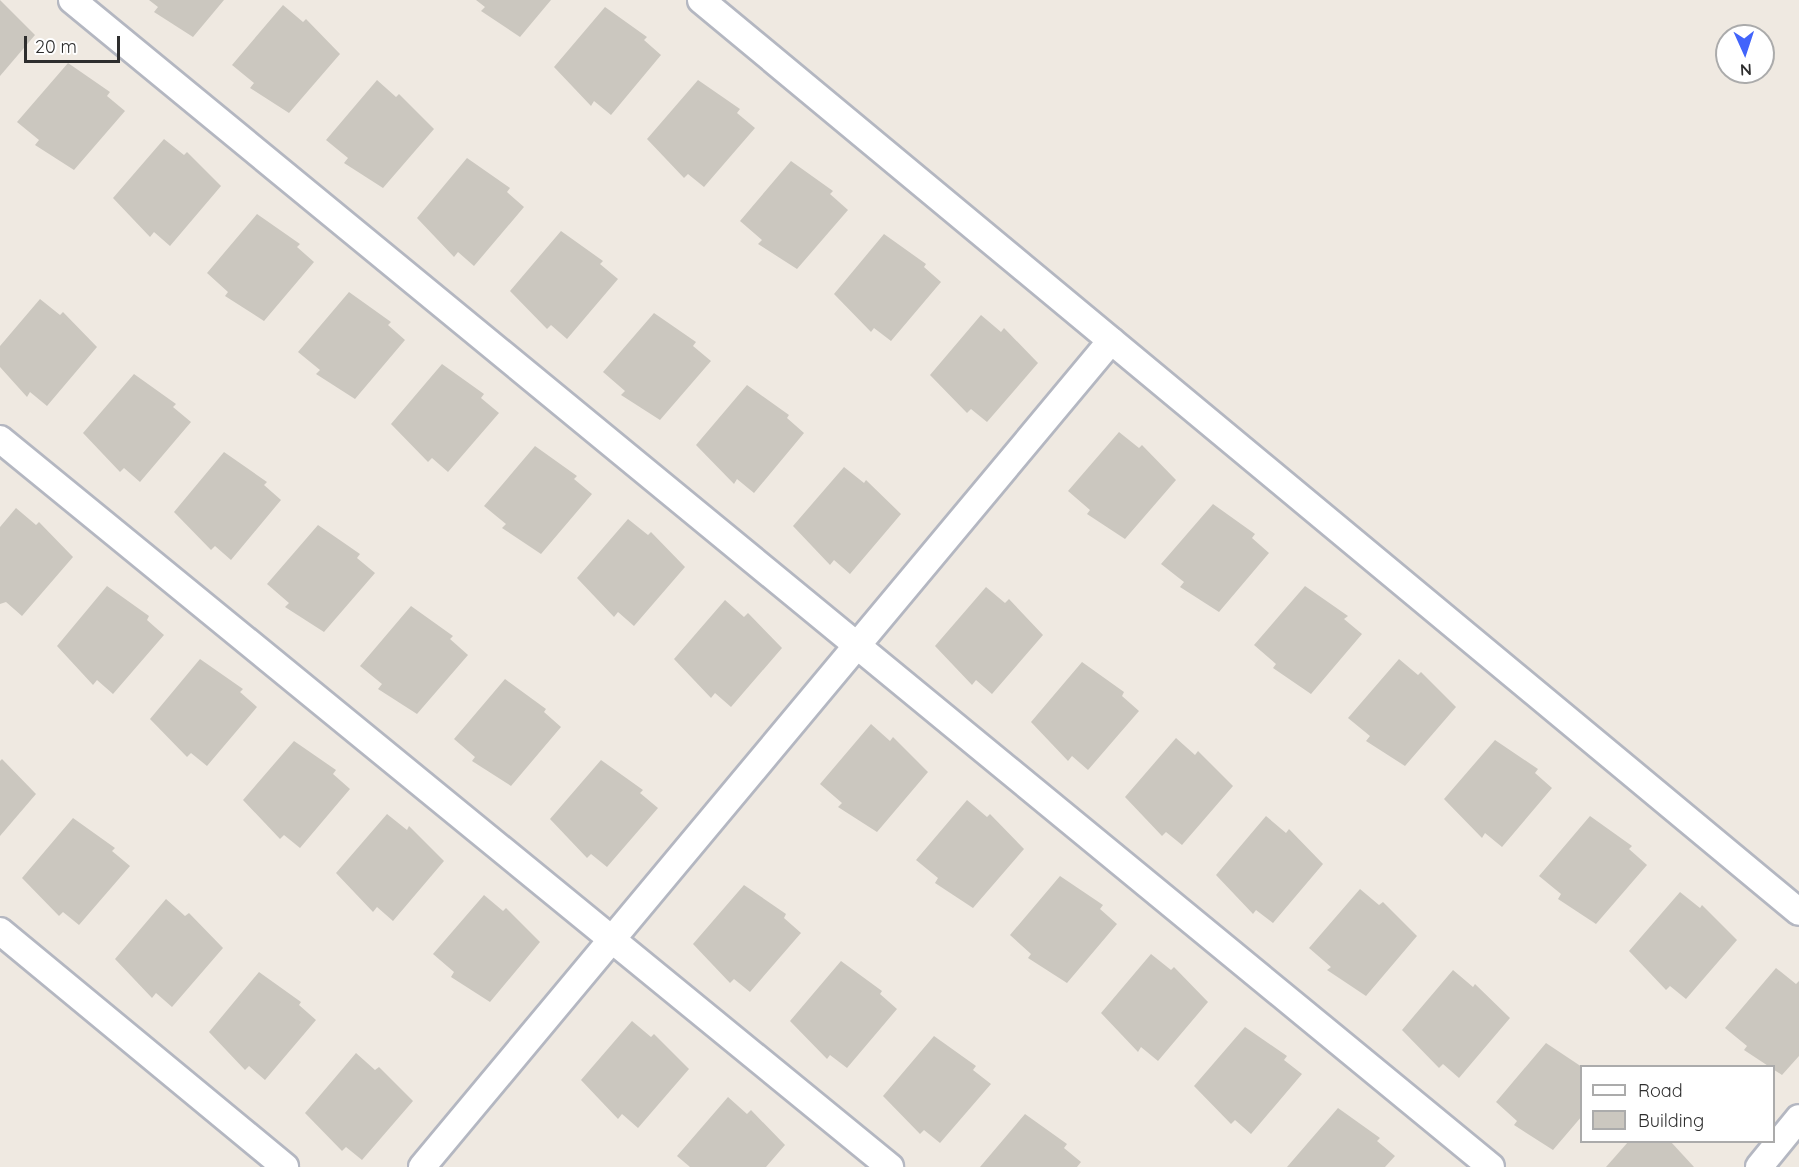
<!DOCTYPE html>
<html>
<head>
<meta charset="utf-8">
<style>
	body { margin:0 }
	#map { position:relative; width:1799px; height:1167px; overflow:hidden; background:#efe9e1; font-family:Quicksand,sans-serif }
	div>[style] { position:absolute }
	.building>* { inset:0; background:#cbc7bf }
	.roads { filter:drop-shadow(2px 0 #b4b7c1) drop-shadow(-2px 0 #b4b7c1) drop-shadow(0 2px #b4b7c1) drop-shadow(0 -2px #b4b7c1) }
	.street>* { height:26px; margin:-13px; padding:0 13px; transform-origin:13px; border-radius:13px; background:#fff }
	span { translate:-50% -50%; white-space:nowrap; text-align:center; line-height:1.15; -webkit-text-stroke:6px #fff; paint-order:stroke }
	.legend { position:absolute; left:1580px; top:1065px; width:195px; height:78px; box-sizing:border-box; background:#fff; border:2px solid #ababab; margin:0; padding:8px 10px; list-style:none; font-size:18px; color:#2e2e2e }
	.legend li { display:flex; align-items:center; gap:12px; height:30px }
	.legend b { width:30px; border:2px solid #ababab }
	.north { position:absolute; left:1715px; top:24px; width:60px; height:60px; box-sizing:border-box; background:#fff; border:2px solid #ababab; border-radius:50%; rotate:177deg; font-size:16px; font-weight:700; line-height:24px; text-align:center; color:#2e2e2e }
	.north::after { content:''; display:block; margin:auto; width:21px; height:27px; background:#4264fb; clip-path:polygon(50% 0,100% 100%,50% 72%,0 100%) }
	.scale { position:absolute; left:24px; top:36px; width:96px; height:27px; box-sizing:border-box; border:3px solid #2e2e2e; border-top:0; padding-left:8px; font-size:18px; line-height:21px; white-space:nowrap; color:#2e2e2e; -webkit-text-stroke:4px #fff; paint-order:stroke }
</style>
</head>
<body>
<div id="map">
	<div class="building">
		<i style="clip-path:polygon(0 0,35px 35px,0 76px)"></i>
		<i style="clip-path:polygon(149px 0,224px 0,193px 37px,154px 12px,158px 7px)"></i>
		<i style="clip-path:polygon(476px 0,551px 0,520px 37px,481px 11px,485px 7px)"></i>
		<i style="clip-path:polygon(283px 5px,303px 22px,306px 19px,340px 54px,289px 113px,250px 88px,254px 83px,232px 65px)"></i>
		<i style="clip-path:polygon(605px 7px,647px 37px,644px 40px,661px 55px,611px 115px,594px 101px,591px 106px,554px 67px)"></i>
		<i style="clip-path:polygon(68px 63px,110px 92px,107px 96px,125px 111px,74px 170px,35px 145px,39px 140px,17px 122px)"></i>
		<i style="clip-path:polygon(377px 80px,396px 97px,399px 94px,434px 129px,383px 188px,344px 163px,348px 158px,326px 140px)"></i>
		<i style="clip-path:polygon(698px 80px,740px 109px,737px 113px,755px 128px,704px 187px,688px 174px,684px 178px,647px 139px)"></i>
		<i style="clip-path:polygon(164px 139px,184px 155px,187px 152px,221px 186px,170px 246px,154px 232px,150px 237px,113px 198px)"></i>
		<i style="clip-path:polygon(467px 158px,510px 188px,507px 192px,524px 207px,474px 266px,458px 252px,454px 257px,417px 218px)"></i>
		<i style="clip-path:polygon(791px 161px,833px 191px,830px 194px,848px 210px,797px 269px,758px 244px,762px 240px,740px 221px)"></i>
		<i style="clip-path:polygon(257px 214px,300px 244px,297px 247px,314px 262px,264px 321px,225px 296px,228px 292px,207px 273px)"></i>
		<i style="clip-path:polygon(561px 231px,603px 261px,600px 264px,618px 279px,567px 339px,551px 325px,547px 329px,510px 291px)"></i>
		<i style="clip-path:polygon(884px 234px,926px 264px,924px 267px,941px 282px,891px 341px,874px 328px,871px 332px,834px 294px)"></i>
		<i style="clip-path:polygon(349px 292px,391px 322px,388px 325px,405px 340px,355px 399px,316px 374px,320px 370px,298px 352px)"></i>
		<i style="clip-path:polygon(40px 299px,60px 315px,63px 312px,97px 347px,47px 406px,30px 392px,27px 397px,0 367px,0 346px)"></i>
		<i style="clip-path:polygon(654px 313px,696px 342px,693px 346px,711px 361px,660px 420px,621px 395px,625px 391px,603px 372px)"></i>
		<i style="clip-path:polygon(981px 315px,1001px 332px,1004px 328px,1038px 363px,987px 422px,971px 409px,967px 413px,930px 375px)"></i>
		<i style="clip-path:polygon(442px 364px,484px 394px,481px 398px,499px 413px,448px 472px,432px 458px,428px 462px,391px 424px)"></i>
		<i style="clip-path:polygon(134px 374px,176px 404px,173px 407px,191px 422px,140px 482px,124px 468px,120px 472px,83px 433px)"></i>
		<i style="clip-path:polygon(747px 385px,789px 415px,787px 418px,804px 433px,754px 493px,737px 479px,734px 484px,696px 445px)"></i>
		<i style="clip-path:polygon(1119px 432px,1139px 448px,1142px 445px,1176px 480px,1125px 539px,1087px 514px,1090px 510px,1068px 491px)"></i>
		<i style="clip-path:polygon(535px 446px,577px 476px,574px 479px,592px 494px,541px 554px,502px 528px,506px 524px,484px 506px)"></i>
		<i style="clip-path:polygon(224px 452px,267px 482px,264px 485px,281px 500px,231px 560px,215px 546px,211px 550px,174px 512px)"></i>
		<i style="clip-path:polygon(844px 467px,864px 483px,866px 480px,901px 514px,850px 574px,834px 560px,830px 565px,793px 526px)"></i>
		<i style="clip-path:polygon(1213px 504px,1255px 534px,1252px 538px,1269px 553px,1219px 612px,1180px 587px,1184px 582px,1161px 564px)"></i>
		<i style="clip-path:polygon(16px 508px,36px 525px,39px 522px,73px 557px,22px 616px,6px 602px,0 604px,0 527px)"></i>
		<i style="clip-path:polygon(628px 519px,648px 535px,651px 532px,685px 567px,634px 626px,618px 612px,614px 617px,577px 578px)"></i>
		<i style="clip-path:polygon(318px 525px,360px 554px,357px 558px,375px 573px,324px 632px,285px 607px,289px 603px,267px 584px)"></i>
		<i style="clip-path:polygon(107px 586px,149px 616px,147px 620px,164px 635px,113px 694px,97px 680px,93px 685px,57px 646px)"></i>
		<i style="clip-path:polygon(1305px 586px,1348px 616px,1344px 619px,1362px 634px,1311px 694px,1273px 668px,1276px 664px,1254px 645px)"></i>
		<i style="clip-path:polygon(986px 587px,1005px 603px,1009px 599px,1043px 635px,992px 694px,976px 680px,972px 685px,935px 646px)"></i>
		<i style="clip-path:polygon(725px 600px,744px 617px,748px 613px,782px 648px,731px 707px,715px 693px,711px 698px,674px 659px)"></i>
		<i style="clip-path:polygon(411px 606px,453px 636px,450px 639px,468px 655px,417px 714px,378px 689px,382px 684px,360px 666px)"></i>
		<i style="clip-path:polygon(200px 659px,243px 689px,240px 692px,257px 707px,207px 766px,191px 753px,187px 757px,150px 719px)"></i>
		<i style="clip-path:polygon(1399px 659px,1418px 675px,1421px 672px,1456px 707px,1405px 766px,1366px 741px,1370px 736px,1348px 718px)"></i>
		<i style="clip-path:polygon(1082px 662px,1124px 692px,1122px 696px,1139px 711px,1088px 770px,1072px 756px,1068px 761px,1031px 722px)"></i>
		<i style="clip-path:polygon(505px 679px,546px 709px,544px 712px,561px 727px,511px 786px,472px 761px,475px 757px,454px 739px)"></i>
		<i style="clip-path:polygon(871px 724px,890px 741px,893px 737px,928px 772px,877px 832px,838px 807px,842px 803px,820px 784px)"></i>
		<i style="clip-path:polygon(1176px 738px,1195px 755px,1198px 751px,1233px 786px,1182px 845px,1166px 832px,1162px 836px,1125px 797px)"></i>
		<i style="clip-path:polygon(1495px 740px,1538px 769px,1535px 773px,1552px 788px,1502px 847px,1485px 833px,1482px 838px,1444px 799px)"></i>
		<i style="clip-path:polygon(294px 741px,336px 770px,333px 774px,350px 789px,300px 848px,284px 835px,280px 839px,243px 800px)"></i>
		<i style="clip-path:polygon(2px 759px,36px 794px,0 836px,0 761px)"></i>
		<i style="clip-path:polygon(601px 760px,643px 790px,640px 793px,658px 808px,607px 867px,591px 854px,587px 858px,550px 819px)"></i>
		<i style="clip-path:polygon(967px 800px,987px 817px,990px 814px,1024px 849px,973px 908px,935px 883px,938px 878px,916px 860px)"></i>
		<i style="clip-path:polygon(387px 814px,407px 830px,409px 826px,444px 861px,393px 921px,377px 907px,373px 912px,336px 873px)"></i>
		<i style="clip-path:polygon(1266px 816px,1286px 833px,1289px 829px,1323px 864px,1273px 923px,1256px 910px,1253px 914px,1216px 875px)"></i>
		<i style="clip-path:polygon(1590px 816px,1632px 846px,1629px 849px,1647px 865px,1596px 924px,1558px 899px,1561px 894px,1539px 876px)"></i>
		<i style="clip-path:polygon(73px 818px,115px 848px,112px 851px,130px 866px,79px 925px,63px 912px,59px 916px,22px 878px)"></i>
		<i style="clip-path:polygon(1060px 876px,1103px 905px,1100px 909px,1117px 924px,1067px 983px,1028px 958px,1031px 954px,1010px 935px)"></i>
		<i style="clip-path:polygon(744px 885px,786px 914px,784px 918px,801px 933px,750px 992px,734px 979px,730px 983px,693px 944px)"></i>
		<i style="clip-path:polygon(1360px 889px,1379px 905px,1383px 902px,1417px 936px,1366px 996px,1327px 970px,1331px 967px,1309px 948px)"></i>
		<i style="clip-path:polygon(1680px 892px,1700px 908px,1702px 905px,1737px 940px,1686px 999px,1670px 986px,1666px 990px,1629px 951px)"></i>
		<i style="clip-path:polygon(484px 895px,503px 911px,506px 908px,540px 942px,490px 1002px,451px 977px,454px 972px,433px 954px)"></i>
		<i style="clip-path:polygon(166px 899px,185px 916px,189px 913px,223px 948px,172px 1007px,156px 993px,152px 998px,115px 959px)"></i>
		<i style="clip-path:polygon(1151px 954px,1171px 970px,1174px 967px,1208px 1002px,1158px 1061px,1141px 1047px,1138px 1052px,1101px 1013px)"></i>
		<i style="clip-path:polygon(841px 961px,882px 991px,880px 994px,897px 1009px,847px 1068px,830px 1055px,827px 1059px,790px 1021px)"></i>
		<i style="clip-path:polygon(1776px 968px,1796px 984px,1799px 981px,1799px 1056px,1782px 1075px,1744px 1050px,1747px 1046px,1725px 1028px)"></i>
		<i style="clip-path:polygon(1453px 970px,1473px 987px,1475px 984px,1510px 1018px,1459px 1078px,1443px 1064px,1439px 1068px,1402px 1030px)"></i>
		<i style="clip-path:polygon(259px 972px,301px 1002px,299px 1005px,316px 1020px,265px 1080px,249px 1066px,245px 1070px,209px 1032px)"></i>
		<i style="clip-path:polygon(632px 1021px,651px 1037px,654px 1034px,689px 1069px,638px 1128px,622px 1114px,618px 1119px,581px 1080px)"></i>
		<i style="clip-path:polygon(1245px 1027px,1287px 1056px,1284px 1060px,1302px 1074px,1251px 1134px,1235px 1120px,1231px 1124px,1194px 1086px)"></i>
		<i style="clip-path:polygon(934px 1036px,976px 1066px,973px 1070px,991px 1084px,940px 1143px,924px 1130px,920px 1134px,883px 1096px)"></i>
		<i style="clip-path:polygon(1546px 1043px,1582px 1067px,1582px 1116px,1553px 1150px,1514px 1125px,1517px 1121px,1496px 1102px)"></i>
		<i style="clip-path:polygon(356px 1053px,375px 1070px,379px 1067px,413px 1101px,362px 1160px,346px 1147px,342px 1151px,305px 1113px)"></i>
		<i style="clip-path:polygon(728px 1097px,747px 1114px,751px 1110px,785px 1145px,766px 1167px,690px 1167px,677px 1156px)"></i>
		<i style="clip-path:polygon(1338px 1108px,1380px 1138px,1377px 1141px,1395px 1156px,1385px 1167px,1287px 1167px)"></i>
		<i style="clip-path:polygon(1025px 1114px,1067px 1144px,1064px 1148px,1081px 1162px,1077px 1167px,980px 1167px)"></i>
		<i style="clip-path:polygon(1628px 1142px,1671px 1142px,1694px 1167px,1606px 1167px)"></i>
	</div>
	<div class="roads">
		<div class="street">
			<i style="left:72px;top:0;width:1837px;rotate:39.43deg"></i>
			<i style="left:701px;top:0;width:1427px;rotate:39.71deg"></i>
			<i style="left:0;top:439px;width:1150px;rotate:39.28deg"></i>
			<i style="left:0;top:931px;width:370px;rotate:39.6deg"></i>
			<i style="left:422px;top:1167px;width:1076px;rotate:-50.17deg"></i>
			<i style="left:1759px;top:1167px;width:63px;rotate:-50.8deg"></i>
		</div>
	</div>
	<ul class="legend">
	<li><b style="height:8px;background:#fff"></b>Road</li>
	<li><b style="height:16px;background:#cbc7bf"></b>Building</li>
	</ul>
	<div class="north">N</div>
	<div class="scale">20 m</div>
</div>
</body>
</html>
